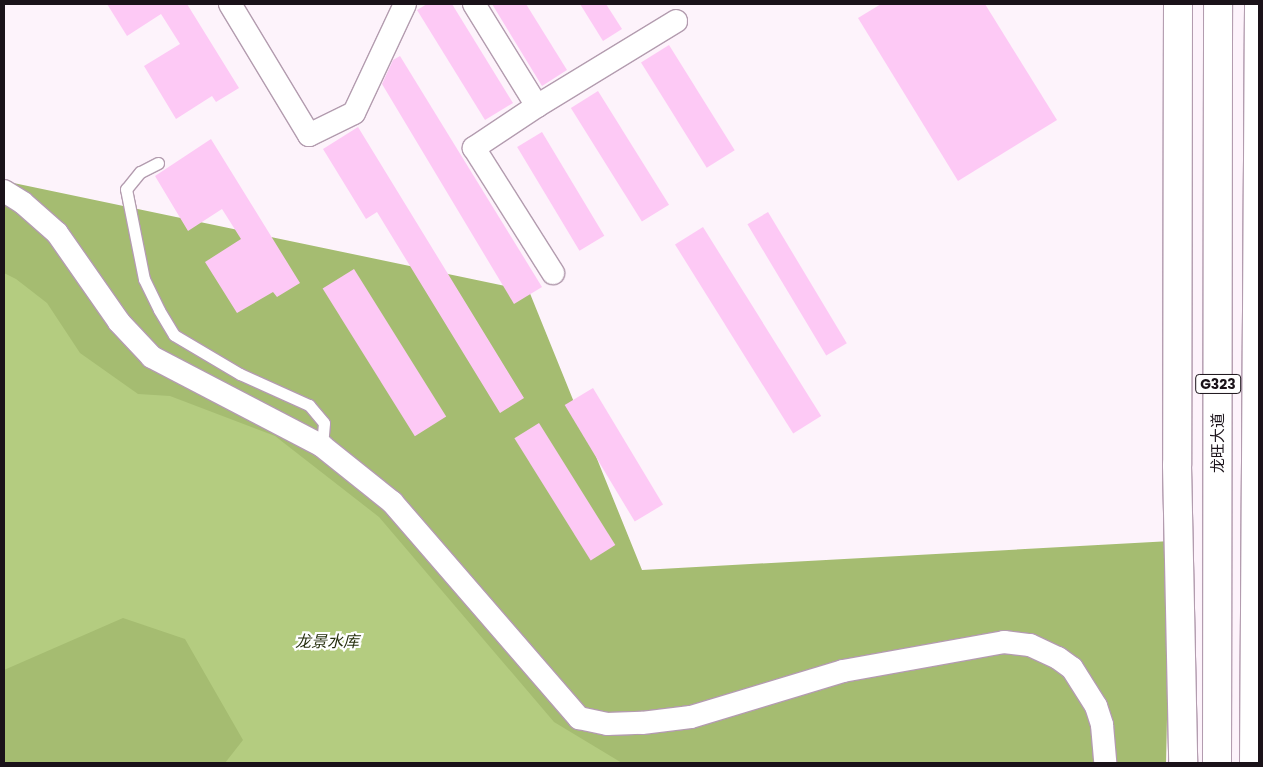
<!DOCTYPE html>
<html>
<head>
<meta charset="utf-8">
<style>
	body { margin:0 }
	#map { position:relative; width:1263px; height:767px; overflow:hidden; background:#fdf3fb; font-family:Poppins,"Noto Sans SC",sans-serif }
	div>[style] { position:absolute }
	.forest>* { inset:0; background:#a5bc71 }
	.water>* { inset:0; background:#b4cc80 }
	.building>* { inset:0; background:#fdc9f5; transform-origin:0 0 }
	.roads { filter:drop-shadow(1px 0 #b39caf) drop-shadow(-1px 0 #b39caf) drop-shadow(0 1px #b39caf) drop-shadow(0 -1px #b39caf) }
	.service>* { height:11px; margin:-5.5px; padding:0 5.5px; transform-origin:5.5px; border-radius:5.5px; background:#fff }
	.minor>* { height:22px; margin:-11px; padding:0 11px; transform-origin:11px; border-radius:11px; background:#fff }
	.tertiary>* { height:28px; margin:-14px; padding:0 14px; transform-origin:14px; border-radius:14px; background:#fff }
	.trunk>* { height:28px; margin:-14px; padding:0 14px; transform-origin:14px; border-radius:14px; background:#fff }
	span { translate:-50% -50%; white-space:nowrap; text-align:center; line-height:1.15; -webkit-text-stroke:4.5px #fff; paint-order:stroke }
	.shield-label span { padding:1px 4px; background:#fff; border:1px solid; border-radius:4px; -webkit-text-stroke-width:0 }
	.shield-label { font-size:14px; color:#1a1219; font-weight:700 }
	.street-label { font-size:15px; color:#1a1219 }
	.water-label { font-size:16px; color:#262f0e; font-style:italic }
	.frame { position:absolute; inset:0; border:5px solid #1a1219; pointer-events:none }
</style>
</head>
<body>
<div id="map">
	<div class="forest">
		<i style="clip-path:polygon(4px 181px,529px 291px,642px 570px,1171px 541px,1166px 763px,4px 763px)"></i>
	</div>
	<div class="water">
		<i style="clip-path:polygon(4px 273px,16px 279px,47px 303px,80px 353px,138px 394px,170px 396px,275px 436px,379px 517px,554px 722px,622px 763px,225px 763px,243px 740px,185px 639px,123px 618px,4px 670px)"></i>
	</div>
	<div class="building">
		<i style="clip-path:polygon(107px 4px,187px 4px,239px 88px,216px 102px,212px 96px,176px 119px,144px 66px,180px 44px,161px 14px,127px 36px)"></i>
		<i style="clip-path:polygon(427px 4px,452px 4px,513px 103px,485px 120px,417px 10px)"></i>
		<i style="clip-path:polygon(492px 4px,526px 4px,567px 70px,542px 86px)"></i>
		<i style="clip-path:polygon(580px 4px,606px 4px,622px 29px,603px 41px)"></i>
		<i style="clip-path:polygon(881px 4px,985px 4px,1057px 120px,958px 181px,858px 18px)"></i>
		<i style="left:669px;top:45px;width:124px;height:33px;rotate:58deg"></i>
		<i style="clip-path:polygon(400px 56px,542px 287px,514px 304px,382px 84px,393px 60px)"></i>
		<i style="left:598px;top:91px;width:134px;height:32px;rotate:58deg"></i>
		<i style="clip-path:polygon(358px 127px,524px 398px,500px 413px,377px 212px,366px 219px,323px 149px)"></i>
		<i style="left:542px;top:132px;width:121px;height:29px;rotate:59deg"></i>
		<i style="clip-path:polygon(211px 139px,300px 283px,277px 297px,273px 292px,237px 313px,205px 262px,241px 239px,222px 209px,188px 231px,155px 176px)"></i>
		<i style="left:768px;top:212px;width:153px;height:24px;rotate:59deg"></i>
		<i style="left:703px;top:227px;width:223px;height:33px;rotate:58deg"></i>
		<i style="left:354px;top:269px;width:174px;height:37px;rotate:58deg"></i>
		<i style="left:593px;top:388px;width:136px;height:33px;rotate:59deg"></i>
		<i style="left:539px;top:423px;width:144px;height:29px;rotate:58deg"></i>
	</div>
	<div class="roads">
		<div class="service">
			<i style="left:158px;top:163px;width:20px;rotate:153deg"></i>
			<i style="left:140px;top:172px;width:22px;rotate:129deg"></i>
			<i style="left:126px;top:189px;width:92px;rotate:78.7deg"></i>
			<i style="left:144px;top:279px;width:34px;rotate:64deg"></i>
			<i style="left:159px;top:310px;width:29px;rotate:59deg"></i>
			<i style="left:174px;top:335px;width:77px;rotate:30.6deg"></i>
			<i style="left:240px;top:374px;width:76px;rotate:24.2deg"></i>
			<i style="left:309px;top:405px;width:23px;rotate:50deg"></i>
			<i style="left:324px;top:423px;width:23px;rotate:95deg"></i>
		</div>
		<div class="minor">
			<i style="left:230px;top:4px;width:153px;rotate:58.9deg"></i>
			<i style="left:309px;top:135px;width:50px;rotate:-26.1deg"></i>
			<i style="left:354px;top:113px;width:120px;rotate:-64.9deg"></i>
			<i style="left:474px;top:4px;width:120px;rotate:58.3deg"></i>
			<i style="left:537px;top:106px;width:163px;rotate:-31.4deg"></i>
			<i style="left:537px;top:106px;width:76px;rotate:146.3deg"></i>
			<i style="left:474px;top:148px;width:148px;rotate:57.7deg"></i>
			<i style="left:4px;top:191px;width:22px;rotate:32deg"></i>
			<i style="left:23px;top:203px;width:45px;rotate:41.4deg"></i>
			<i style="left:57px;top:233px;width:108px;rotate:55.1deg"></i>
			<i style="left:119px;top:322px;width:48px;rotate:46.7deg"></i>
			<i style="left:152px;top:357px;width:192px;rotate:27.6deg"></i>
			<i style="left:322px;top:446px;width:90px;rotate:38.7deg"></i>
			<i style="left:392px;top:502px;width:286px;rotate:49.1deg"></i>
			<i style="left:579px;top:718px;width:29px;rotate:12deg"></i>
			<i style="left:607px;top:724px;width:35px;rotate:-2deg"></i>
			<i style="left:642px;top:723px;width:49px;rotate:-7deg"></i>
			<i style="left:691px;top:717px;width:159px;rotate:-16.8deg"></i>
			<i style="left:843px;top:671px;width:164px;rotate:-10.2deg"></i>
			<i style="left:1004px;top:642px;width:26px;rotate:7deg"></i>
			<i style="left:1030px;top:645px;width:31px;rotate:25deg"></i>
			<i style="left:1058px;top:658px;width:17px;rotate:36deg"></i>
			<i style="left:1072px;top:668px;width:45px;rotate:57.7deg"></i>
			<i style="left:1096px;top:706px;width:20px;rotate:72deg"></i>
			<i style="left:1102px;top:725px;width:38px;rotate:85deg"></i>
		</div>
		<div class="tertiary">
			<i style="left:1178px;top:4px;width:461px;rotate:90.1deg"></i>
			<i style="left:1177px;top:465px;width:298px;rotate:88.8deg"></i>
		</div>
		<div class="trunk">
			<i style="left:1217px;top:763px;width:759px;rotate:-89.92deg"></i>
			<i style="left:1254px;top:763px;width:759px;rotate:-89.62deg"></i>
		</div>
	</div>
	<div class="shield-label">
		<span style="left:1218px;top:384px">G323</span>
	</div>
	<div class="street-label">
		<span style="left:1218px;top:443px;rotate:-90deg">龙旺大道</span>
	</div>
	<div class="water-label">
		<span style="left:327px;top:642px">龙景水库</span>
	</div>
	<div class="frame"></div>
</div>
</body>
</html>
